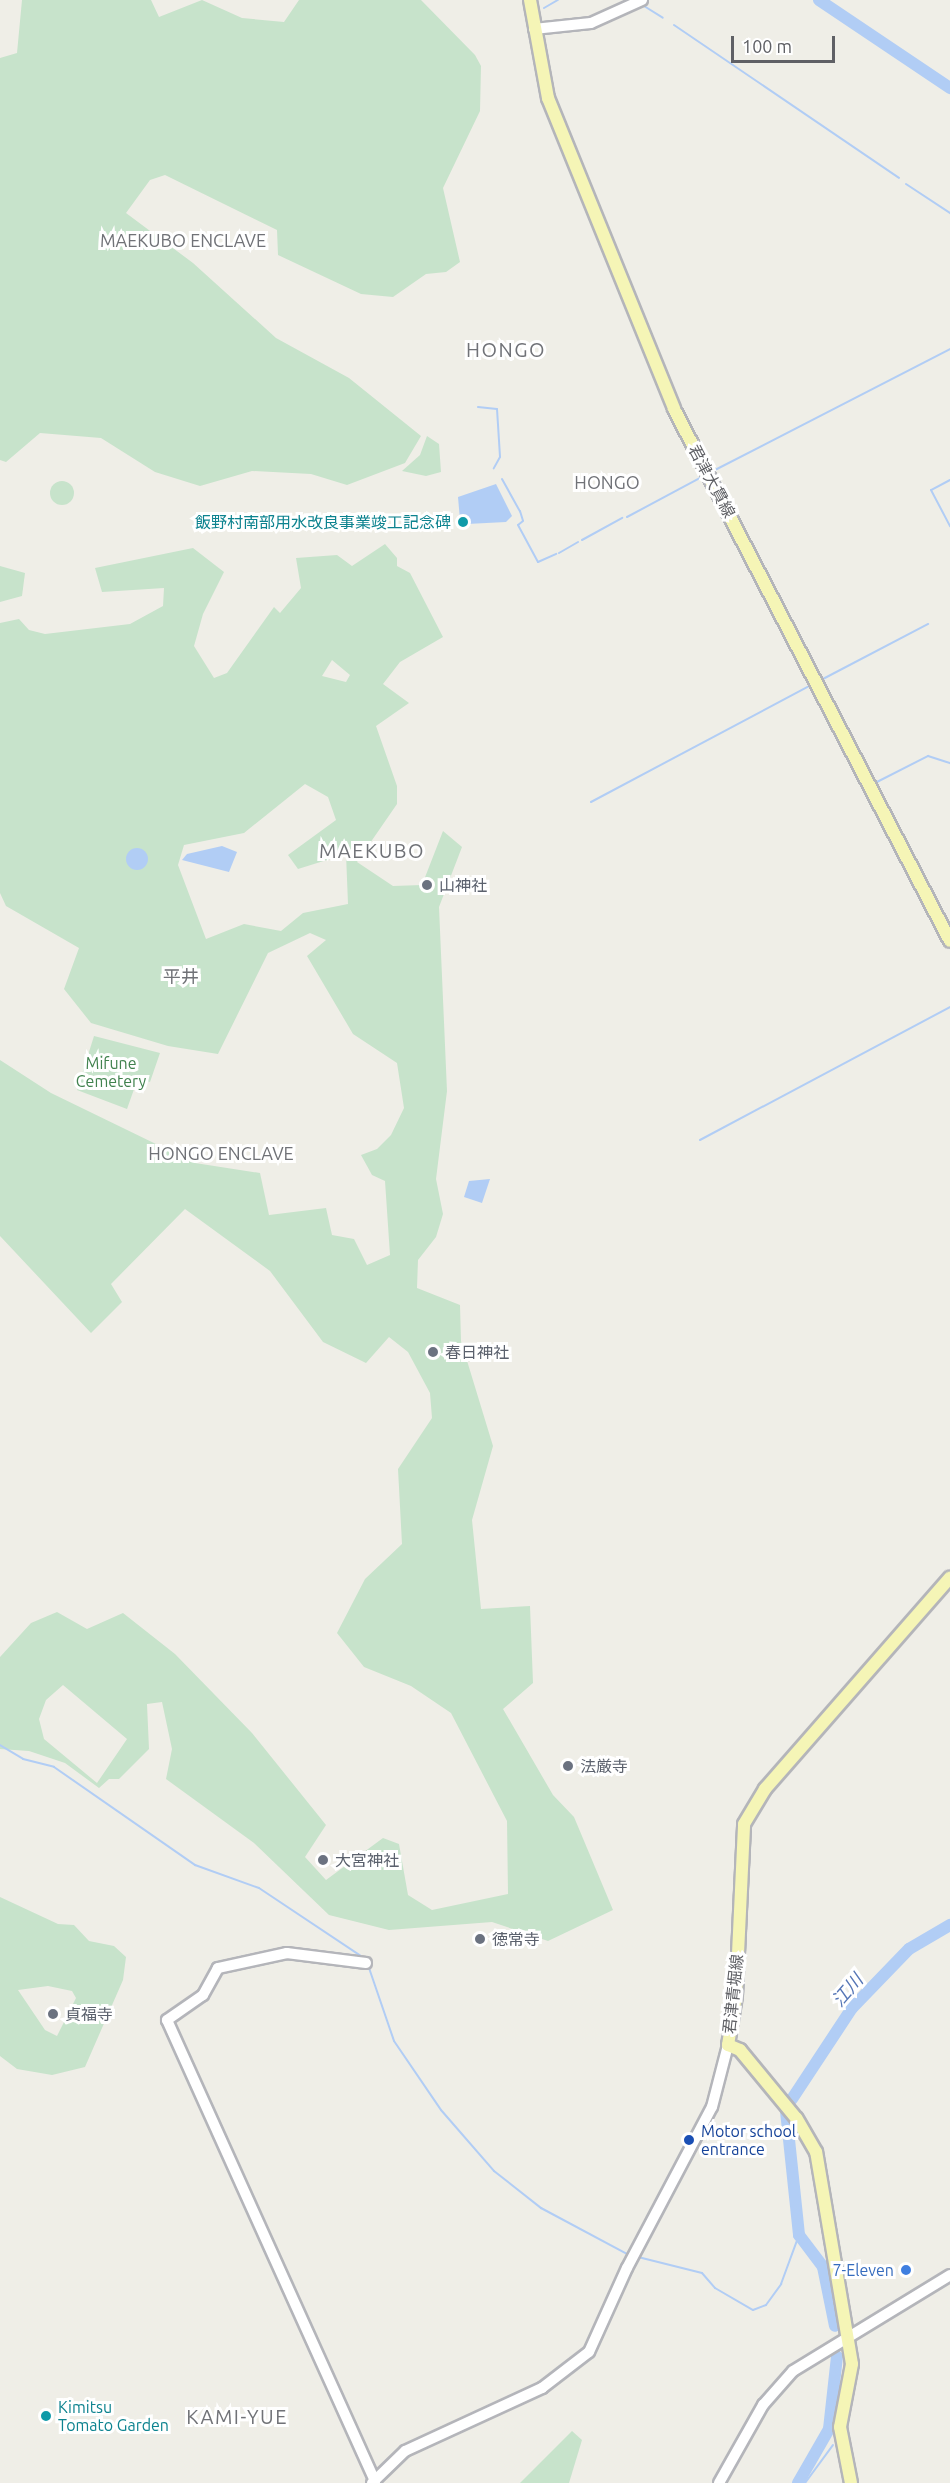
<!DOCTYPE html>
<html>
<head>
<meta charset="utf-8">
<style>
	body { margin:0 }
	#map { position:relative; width:950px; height:2483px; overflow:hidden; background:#efeee7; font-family:Ubuntu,"Noto Sans JP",sans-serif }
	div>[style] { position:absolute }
	.green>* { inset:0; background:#c7e3cb }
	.round { border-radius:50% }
	.water>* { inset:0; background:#b1cdf5 }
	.stream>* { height:2px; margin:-1px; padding:0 1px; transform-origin:1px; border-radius:1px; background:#b1cdf5 }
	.river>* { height:12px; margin:-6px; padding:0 6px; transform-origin:6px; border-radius:6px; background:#b1cdf5 }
	.roads { filter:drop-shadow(2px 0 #b4b5ba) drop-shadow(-2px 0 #b4b5ba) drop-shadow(0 2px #b4b5ba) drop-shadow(0 -2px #b4b5ba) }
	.minor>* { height:10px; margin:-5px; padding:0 5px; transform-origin:5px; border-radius:5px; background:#fff }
	.major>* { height:12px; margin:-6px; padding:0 6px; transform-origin:6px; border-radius:6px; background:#f5f5b6 }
	.dots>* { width:16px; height:16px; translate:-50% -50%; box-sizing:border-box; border:3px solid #fff; border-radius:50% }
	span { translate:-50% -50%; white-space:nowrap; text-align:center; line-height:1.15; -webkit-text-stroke:6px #fff; paint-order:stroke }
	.street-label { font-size:16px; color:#5f6065 }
	.culture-label { font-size:16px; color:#0d838f }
	.right { translate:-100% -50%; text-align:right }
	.left { translate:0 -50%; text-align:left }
	.worship-label { font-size:16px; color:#5b616d }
	.park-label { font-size:16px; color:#41824e }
	.transit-label { font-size:16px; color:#164399 }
	.shop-label { font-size:16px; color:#366cbe }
	.neighbourhood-label { font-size:18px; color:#707277 }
	.water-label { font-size:18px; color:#5676b6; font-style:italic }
	.quarter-label { font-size:20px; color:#707277; letter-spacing:1.5px }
	.scale { position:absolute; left:731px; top:36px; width:104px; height:27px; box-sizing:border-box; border:3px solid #5f6065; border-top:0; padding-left:8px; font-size:18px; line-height:21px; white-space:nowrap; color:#5f6065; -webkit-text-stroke:4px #fff; paint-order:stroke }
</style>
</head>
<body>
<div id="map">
	<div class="green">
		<i style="clip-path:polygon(22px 0,151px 0,159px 17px,202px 0,242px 18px,284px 22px,299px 0,421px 0,475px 55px,481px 66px,480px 111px,443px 188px,460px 262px,446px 272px,426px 274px,393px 297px,361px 294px,278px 255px,277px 230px,165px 175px,150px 180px,126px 213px,193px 263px,276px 338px,349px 378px,421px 436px,405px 463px,347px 485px,311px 474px,252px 471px,200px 486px,155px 472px,101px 438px,40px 433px,6px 462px,0 460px,0 58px,17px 53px)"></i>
		<i style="clip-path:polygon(427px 436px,439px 444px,441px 472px,426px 476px,402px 471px,420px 455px)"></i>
		<i class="round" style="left:50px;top:481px;width:24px;height:24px"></i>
		<i style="clip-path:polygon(evenodd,385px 544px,397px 558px,397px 566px,410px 573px,443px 637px,400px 662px,383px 684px,409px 703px,376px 726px,397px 786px,397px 804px,357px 862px,393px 886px,422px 885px,443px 831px,462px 847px,439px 907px,447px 1091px,436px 1179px,443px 1214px,436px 1237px,418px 1260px,417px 1288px,460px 1305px,461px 1341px,493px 1446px,472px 1520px,481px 1609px,530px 1606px,533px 1683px,503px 1709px,553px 1795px,574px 1817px,613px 1910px,548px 1941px,492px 1922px,389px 1930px,329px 1915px,254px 1843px,166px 1779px,172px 1749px,162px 1702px,147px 1704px,149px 1749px,119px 1779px,109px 1779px,99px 1788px,65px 1763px,29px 1751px,0 1749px,0 1657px,31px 1623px,57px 1612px,87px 1629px,123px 1613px,175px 1654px,252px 1733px,326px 1825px,305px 1857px,326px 1880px,383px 1838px,399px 1844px,408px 1895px,432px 1910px,508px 1894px,507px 1821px,451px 1713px,411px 1686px,364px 1667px,337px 1633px,365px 1579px,402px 1544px,398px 1469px,432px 1418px,430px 1393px,408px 1352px,389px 1337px,366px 1363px,323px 1342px,270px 1271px,185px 1209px,111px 1284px,122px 1302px,91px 1333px,0 1236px,0 1060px,51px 1093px,195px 1163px,260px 1173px,269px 1215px,326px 1208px,332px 1235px,354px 1239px,367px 1265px,390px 1255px,385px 1181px,372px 1175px,361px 1155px,377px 1149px,391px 1135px,404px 1108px,397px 1063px,353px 1034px,307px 956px,326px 940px,310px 933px,268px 953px,218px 1054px,168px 1046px,91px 1023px,64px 989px,79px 948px,6px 906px,0 893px,0 623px,19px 619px,29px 630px,45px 634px,130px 624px,163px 606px,164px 588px,102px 592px,95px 568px,193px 548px,224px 572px,203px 614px,194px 646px,214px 678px,227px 673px,274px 607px,280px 613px,301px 588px,296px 558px,337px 555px,352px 566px,385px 544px,332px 660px,350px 675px,346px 682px,322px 676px,332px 660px,385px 544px,305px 784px,328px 797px,336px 820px,288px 855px,298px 869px,346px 854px,348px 904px,303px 913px,281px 931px,244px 924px,206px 939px,178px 865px,184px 845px,244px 833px,305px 784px,385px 544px,63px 1685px,127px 1739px,97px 1783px,44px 1739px,39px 1719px,46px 1700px,63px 1685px)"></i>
		<i style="clip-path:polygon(0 566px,25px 573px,22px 596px,0 602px)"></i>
		<i style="clip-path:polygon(94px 1036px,160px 1053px,150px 1082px,138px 1078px,127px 1109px,77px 1090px)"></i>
		<i style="clip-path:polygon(evenodd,0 1897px,58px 1924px,74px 1925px,89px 1941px,114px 1946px,126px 1957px,123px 1980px,85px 2067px,52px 2075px,17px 2069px,0 2056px,0 1897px,48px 1986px,72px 1991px,76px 1998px,57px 2036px,45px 2030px,18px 1990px,48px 1986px)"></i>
		<i style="clip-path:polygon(572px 2431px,582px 2440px,569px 2483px,520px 2483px)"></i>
	</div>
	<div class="water">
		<i style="clip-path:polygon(496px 484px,512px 516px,506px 522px,467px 524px,460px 520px,458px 497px)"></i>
		<i style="clip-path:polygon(222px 846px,237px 852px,229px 872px,182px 860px,187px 854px)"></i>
		<i class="round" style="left:126px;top:848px;width:22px;height:22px"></i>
		<i style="clip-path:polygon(490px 1179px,482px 1203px,464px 1197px,469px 1181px)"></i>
	</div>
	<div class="stream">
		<i style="left:644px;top:6px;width:22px;rotate:32deg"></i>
		<i style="left:544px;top:8px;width:16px;rotate:-30deg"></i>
		<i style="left:674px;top:25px;width:272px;rotate:34.2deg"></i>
		<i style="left:906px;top:184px;width:53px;rotate:33.4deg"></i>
		<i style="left:478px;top:407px;width:19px;rotate:6deg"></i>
		<i style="left:497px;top:409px;width:48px;rotate:86.4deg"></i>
		<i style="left:500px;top:457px;width:13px;rotate:119deg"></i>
		<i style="left:713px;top:471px;width:267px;rotate:-27.2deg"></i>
		<i style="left:502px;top:479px;width:37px;rotate:61deg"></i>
		<i style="left:520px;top:511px;width:10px;rotate:73deg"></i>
		<i style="left:523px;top:521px;width:6px;rotate:141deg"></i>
		<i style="left:518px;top:525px;width:42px;rotate:61.6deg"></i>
		<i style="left:538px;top:562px;width:20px;rotate:-24deg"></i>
		<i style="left:950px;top:480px;width:21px;rotate:152deg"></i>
		<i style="left:931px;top:490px;width:41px;rotate:62.2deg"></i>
		<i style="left:627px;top:517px;width:85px;rotate:-28.1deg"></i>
		<i style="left:582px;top:540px;width:46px;rotate:-28.8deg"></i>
		<i style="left:559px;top:553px;width:22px;rotate:-30deg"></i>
		<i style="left:821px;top:680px;width:121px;rotate:-27.6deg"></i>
		<i style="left:873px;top:784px;width:62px;rotate:-27deg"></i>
		<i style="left:928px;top:756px;width:23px;rotate:18deg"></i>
		<i style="left:591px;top:802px;width:249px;rotate:-28deg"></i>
		<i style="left:700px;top:1140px;width:283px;rotate:-28deg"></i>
		<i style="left:0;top:1745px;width:27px;rotate:31deg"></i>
		<i style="left:23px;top:1759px;width:32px;rotate:14deg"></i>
		<i style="left:54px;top:1767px;width:172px;rotate:34.8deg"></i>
		<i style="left:195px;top:1865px;width:68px;rotate:19.8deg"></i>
		<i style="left:259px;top:1888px;width:130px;rotate:33.7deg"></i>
		<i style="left:368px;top:1965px;width:80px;rotate:71.1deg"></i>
		<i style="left:394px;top:2041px;width:83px;rotate:55.7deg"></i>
		<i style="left:441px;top:2110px;width:81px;rotate:49deg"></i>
		<i style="left:494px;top:2171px;width:60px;rotate:38.2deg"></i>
		<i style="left:541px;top:2208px;width:100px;rotate:28.1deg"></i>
		<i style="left:638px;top:2257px;width:66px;rotate:14deg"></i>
		<i style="left:702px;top:2273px;width:20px;rotate:49deg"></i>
		<i style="left:715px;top:2288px;width:44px;rotate:30.1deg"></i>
		<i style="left:753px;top:2310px;width:14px;rotate:-21deg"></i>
		<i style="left:766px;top:2305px;width:26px;rotate:-54deg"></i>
		<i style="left:781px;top:2284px;width:52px;rotate:-69.8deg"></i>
		<i style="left:805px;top:2483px;width:47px;rotate:-53.6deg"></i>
	</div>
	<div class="river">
		<i style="left:819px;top:0;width:158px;rotate:33.9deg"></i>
		<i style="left:792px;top:2099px;width:109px;rotate:-56.6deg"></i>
		<i style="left:852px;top:2008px;width:82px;rotate:-46deg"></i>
		<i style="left:909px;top:1949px;width:48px;rotate:-30.3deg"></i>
		<i style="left:786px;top:2111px;width:125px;rotate:84deg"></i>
		<i style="left:799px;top:2235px;width:40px;rotate:53deg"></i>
		<i style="left:823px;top:2267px;width:60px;rotate:78.5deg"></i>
		<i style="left:798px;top:2483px;width:62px;rotate:-60.1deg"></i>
		<i style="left:829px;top:2429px;width:73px;rotate:-83.7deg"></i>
	</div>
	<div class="roads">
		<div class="minor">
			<i style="left:534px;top:29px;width:57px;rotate:-6deg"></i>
			<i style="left:591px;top:23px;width:56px;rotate:-24.3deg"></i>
			<i style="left:366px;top:1963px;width:80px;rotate:-172.8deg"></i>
			<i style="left:287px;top:1953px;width:71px;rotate:167.7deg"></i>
			<i style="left:218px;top:1968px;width:31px;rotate:119deg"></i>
			<i style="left:203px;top:1995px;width:44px;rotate:145.2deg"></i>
			<i style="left:167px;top:2020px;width:506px;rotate:65.72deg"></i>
			<i style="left:372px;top:2483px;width:46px;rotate:-44.1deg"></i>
			<i style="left:405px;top:2451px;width:151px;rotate:-24.7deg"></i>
			<i style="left:542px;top:2388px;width:59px;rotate:-37.5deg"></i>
			<i style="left:589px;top:2352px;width:92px;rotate:-65.7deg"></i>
			<i style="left:627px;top:2268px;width:182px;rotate:-62.2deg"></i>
			<i style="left:712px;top:2107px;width:64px;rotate:-75.5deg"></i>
			<i style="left:719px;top:2483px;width:90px;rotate:-60.6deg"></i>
			<i style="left:763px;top:2405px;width:45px;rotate:-48.6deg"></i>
			<i style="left:793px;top:2371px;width:184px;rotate:-31.4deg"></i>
		</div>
		<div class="major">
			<i style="left:530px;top:0;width:100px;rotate:79.6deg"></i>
			<i style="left:548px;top:98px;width:336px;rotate:67.9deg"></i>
			<i style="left:674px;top:409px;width:599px;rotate:62.58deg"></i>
			<i style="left:851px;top:2483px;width:57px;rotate:-101.1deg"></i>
			<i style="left:840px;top:2427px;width:64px;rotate:-79.2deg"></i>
			<i style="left:852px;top:2364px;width:215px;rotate:-99.6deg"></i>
			<i style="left:816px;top:2152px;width:39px;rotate:-120deg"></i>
			<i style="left:796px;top:2118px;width:88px;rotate:-129.5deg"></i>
			<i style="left:740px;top:2050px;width:13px;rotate:-157deg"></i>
			<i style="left:728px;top:2045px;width:50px;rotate:-80.7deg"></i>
			<i style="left:736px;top:1996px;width:172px;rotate:-87.3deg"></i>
			<i style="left:744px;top:1824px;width:41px;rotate:-59deg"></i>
			<i style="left:765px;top:1789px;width:281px;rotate:-48.8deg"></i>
		</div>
	</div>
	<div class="dots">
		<i style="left:463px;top:522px;background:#0f9aa8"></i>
		<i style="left:427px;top:885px;background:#6b7280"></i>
		<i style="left:433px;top:1352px;background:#6b7280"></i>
		<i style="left:568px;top:1766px;background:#6b7280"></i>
		<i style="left:323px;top:1860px;background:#6b7280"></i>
		<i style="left:480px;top:1939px;background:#6b7280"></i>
		<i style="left:53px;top:2014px;background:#6b7280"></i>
		<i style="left:689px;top:2140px;background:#1a4fb4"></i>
		<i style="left:906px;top:2270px;background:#3f7fe0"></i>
		<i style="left:46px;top:2416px;background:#0f9aa8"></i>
	</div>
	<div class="street-label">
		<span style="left:712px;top:481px;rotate:62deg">君津大貫線</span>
		<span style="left:733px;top:1994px;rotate:-84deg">君津青堀線</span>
	</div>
	<div class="culture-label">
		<span class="right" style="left:451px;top:522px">飯野村南部用水改良事業竣工記念碑</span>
		<span class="left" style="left:58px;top:2416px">Kimitsu<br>Tomato Garden</span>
	</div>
	<div class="worship-label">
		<span class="left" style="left:439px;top:885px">山神社</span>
		<span class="left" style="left:445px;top:1352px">春日神社</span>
		<span class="left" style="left:580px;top:1766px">法厳寺</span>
		<span class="left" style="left:335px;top:1860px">大宮神社</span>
		<span class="left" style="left:492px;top:1939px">徳常寺</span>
		<span class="left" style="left:65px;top:2014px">貞福寺</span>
	</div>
	<div class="park-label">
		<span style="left:111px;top:1072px">Mifune<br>Cemetery</span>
	</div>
	<div class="transit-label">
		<span class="left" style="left:701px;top:2140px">Motor school<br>entrance</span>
	</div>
	<div class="shop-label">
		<span class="right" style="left:894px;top:2270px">7-Eleven</span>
	</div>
	<div class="neighbourhood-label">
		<span style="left:183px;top:240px">MAEKUBO ENCLAVE</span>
		<span style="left:607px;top:482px">HONGO</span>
		<span style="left:181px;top:976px">平井</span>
		<span style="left:221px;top:1153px">HONGO ENCLAVE</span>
	</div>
	<div class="water-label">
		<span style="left:847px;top:1990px;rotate:-49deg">江川</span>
	</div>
	<div class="quarter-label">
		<span style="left:506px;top:349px">HONGO</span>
		<span style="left:372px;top:850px">MAEKUBO</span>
		<span style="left:237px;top:2416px">KAMI-YUE</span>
	</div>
	<div class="scale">100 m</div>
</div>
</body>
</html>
